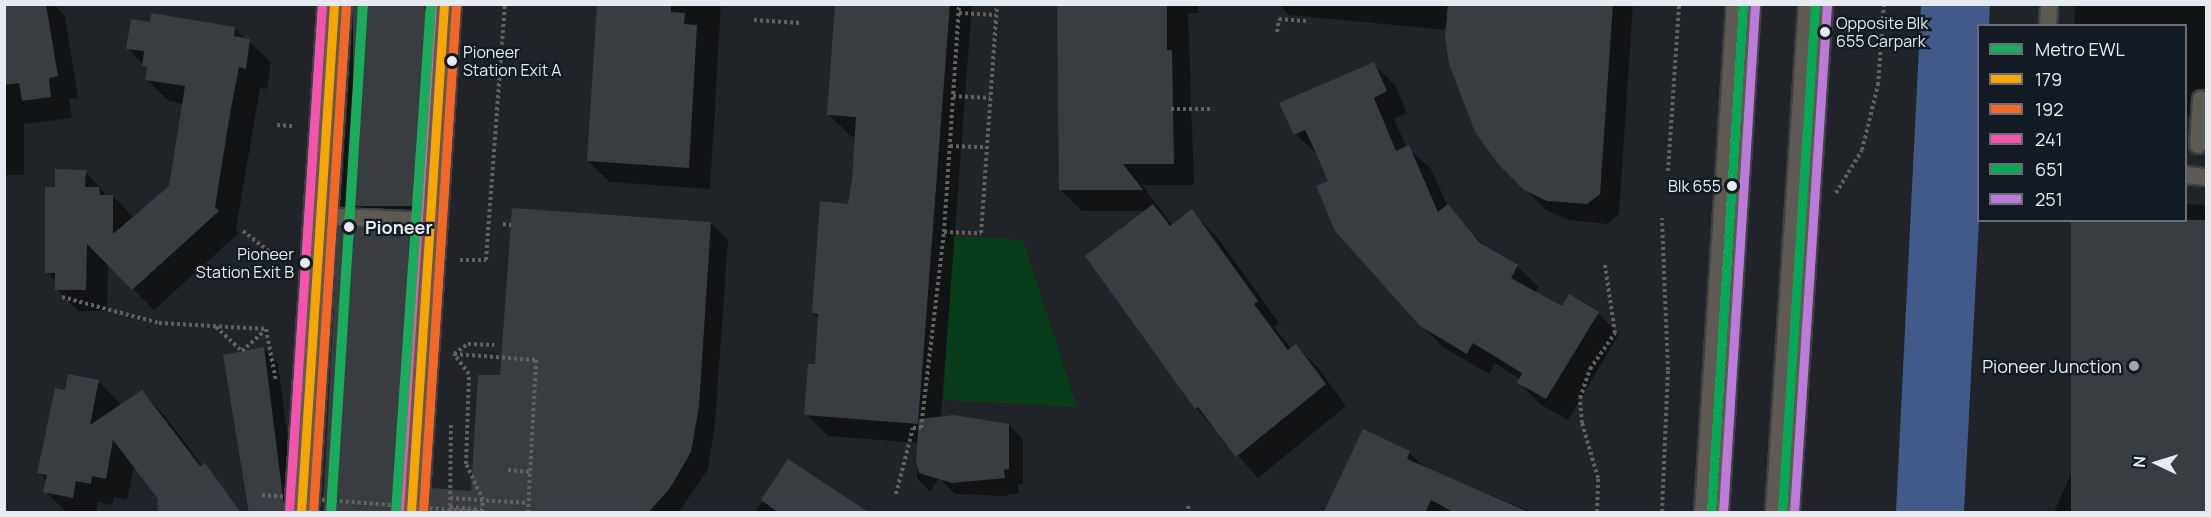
<!DOCTYPE html>
<html>
<head>
<meta charset="utf-8">
<style>
	body { margin:0 }
	#map { position:relative; width:2211px; height:517px; overflow:hidden; background:#202429; font-family:Manrope,sans-serif }
	div>[style] { position:absolute }
	.green>* { inset:0; background:#083d1a }
	.water>* { inset:0; background:#425a8a }
	.shadow>* { inset:0; background:#0007 }
	.building>* { inset:0; background:#393c41; transform-origin:0 0 }
	.path>* { height:4px; margin-top:-2px; transform-origin:0; background:repeating-linear-gradient(90deg,#63615f 0 3px,transparent 0 6px) }
	.roads { filter:drop-shadow(2px 0 #3d4044) drop-shadow(-2px 0 #3d4044) drop-shadow(0 2px #3d4044) drop-shadow(0 -2px #3d4044) }
	.lane>* { height:16px; margin:-8px; padding:0 8px; transform-origin:8px; border-radius:8px; background:#5d5953 }
	.secondary>* { height:33px; margin:-16.5px; padding:0 16.5px; transform-origin:16.5px; border-radius:16.5px; background:#615b54 }
	.primary>* { height:33px; margin:-16.5px; padding:0 16.5px; transform-origin:16.5px; border-radius:16.5px; background:#5f5a53 }
	.path-bridge>* { height:4px; margin-top:-2px; transform-origin:0; background:repeating-linear-gradient(90deg,#63615f 0 3px,transparent 0 6px) }
	.bus-1>* { height:9px; margin:-4.5px; padding:0 4.5px; transform-origin:4.5px; border-radius:4.5px; background:#f7a600 }
	.bus-2>* { height:9px; margin:-4.5px; padding:0 4.5px; transform-origin:4.5px; border-radius:4.5px; background:#f36827 }
	.bus-3>* { height:9px; margin:-4.5px; padding:0 4.5px; transform-origin:4.5px; border-radius:4.5px; background:#f653ac }
	.bus-4>* { height:9px; margin:-4.5px; padding:0 4.5px; transform-origin:4.5px; border-radius:4.5px; background:#06aa56 }
	.bus-5>* { height:9px; margin:-4.5px; padding:0 4.5px; transform-origin:4.5px; border-radius:4.5px; background:#bd7bd9 }
	.metro-1>* { height:10px; margin:-5px; padding:0 5px; transform-origin:5px; border-radius:5px; background:#1aab5c }
	.dots>* { width:16px; height:16px; translate:-50% -50%; box-sizing:border-box; border:3px solid #121a23; border-radius:50% }
	span { translate:-50% -50%; white-space:nowrap; text-align:center; line-height:1.15; -webkit-text-stroke:4.5px #121a23; paint-order:stroke }
	.bus-label { font-size:16px; color:#e6ebf2 }
	.left { translate:0 -50%; text-align:left }
	.right { translate:-100% -50%; text-align:right }
	.stop-label { font-size:18px; color:#e6ebf2; font-weight:700 }
	.poi-label { font-size:18px; color:#e6ebf2 }
	.frame { position:absolute; inset:0; border:6px solid #e6ebf2; pointer-events:none }
	.legend { position:absolute; left:1977px; top:24px; width:210px; height:198px; box-sizing:border-box; background:#121a23; border:2px solid #676e76; margin:0; padding:8px 10px; list-style:none; font-size:18px; color:#e6ebf2 }
	.legend li { display:flex; align-items:center; gap:12px; height:30px }
	.legend b { width:30px; border:2px solid #676e76 }
	.north { position:absolute; left:2127px; top:433px; width:60px; height:60px; -webkit-text-stroke:4px #121a23; paint-order:stroke; rotate:274deg; font-size:16px; font-weight:700; line-height:24px; text-align:center; color:#e6ebf2 }
	.north::after { content:''; display:block; margin:auto; width:21px; height:27px; background:#e6ebf2; clip-path:polygon(50% 0,100% 100%,50% 72%,0 100%) }
</style>
</head>
<body>
<div id="map">
	<div class="green">
		<i style="clip-path:polygon(953px 236px,1023px 240px,1077px 407px,943px 400px)"></i>
	</div>
	<div class="water">
		<i style="clip-path:polygon(1921px 5px,1990px 5px,1989px 25px,1978px 26px,1979px 221px,1964px 512px,1896px 512px)"></i>
	</div>
	<div class="shadow">
		<i style="clip-path:polygon(6px 4px,54px 4px,65px 16px,78px 98px,69px 99px,72px 118px,24px 124px,24px 175px,5px 175px,5px 184px)"></i>
		<i style="clip-path:polygon(354px 4px,447px 4px,426px 224px,356px 220px,341px 206px)"></i>
		<i style="clip-path:polygon(599px 4px,721px 4px,710px 189px,610px 182px,588px 161px)"></i>
		<i style="clip-path:polygon(843px 4px,972px 4px,941px 418px,1009px 425px,1023px 440px,1023px 483px,1018px 484px,1019px 493px,1003px 496px,955px 494px,939px 478px,930px 492px,917px 478px,919px 443px,828px 436px,806px 414px,816px 366px,819px 319px,813px 313px,850px 205px,856px 137px,851px 136px,829px 115px)"></i>
		<i style="clip-path:polygon(1059px 4px,1198px 4px,1198px 13px,1188px 13px,1194px 185px,1142px 185px,1173px 226px,1195px 215px,1217px 237px,1279px 323px,1274px 327px,1292px 350px,1296px 346px,1318px 368px,1346px 406px,1258px 478px,1196px 408px,1146px 211px,1082px 211px,1061px 190px)"></i>
		<i style="clip-path:polygon(1279px 4px,1633px 4px,1619px 214px,1607px 224px,1569px 220px,1546px 210px,1500px 164px,1447px 30px,1289px 15px)"></i>
		<i style="clip-path:polygon(2075px 4px,2206px 4px,2206px 119px,2186px 117px,2186px 26px,2074px 26px)"></i>
		<i style="clip-path:polygon(151px 23px,234px 28px,271px 62px,267px 89px,260px 88px,236px 230px,239px 233px,154px 310px,108px 264px,107px 311px,78px 311px,57px 290px,57px 282px,47px 272px,56px 189px,85px 171px,107px 196px,113px 196px,134px 218px,170px 187px,183px 104px,169px 101px,147px 80px,148px 70px,128px 48px)"></i>
		<i style="clip-path:polygon(1373px 64px,1395px 85px,1407px 113px,1394px 119px,1407px 148px,1431px 169px,1447px 205px,1486px 248px,1517px 266px,1539px 287px,1535px 293px,1562px 308px,1598px 313px,1619px 334px,1568px 420px,1540px 404px,1519px 383px,1520px 379px,1495px 363px,1489px 374px,1443px 347px,1421px 325px,1330px 182px,1319px 155px,1295px 134px)"></i>
		<i style="clip-path:polygon(2186px 204px,2206px 205px,2206px 512px,2054px 512px,2186px 220px)"></i>
		<i style="clip-path:polygon(711px 223px,728px 240px,715px 423px,708px 469px,679px 512px,430px 512px,433px 490px,472px 492px,502px 377px)"></i>
		<i style="clip-path:polygon(410px 232px,427px 249px,410px 512px,321px 512px)"></i>
		<i style="clip-path:polygon(263px 348px,278px 363px,297px 512px,251px 512px)"></i>
		<i style="clip-path:polygon(98px 381px,120px 403px,119px 408px,142px 392px,163px 414px,228px 499px,159px 498px,134px 465px,127px 500px,114px 497px,112px 505px,98px 502px,96px 512px,66px 512px,45px 491px,47px 481px,39px 472px,66px 392px)"></i>
		<i style="clip-path:polygon(1364px 431px,1410px 453px,1425px 468px,1532px 512px,1323px 512px)"></i>
		<i style="clip-path:polygon(789px 461px,868px 512px,755px 512px)"></i>
	</div>
	<div class="building">
		<i style="clip-path:polygon(4px 4px,46px 4px,58px 76px,49px 78px,51px 97px,22px 101px,19px 83px,4px 85px)"></i>
		<i style="left:353px;top:4px;width:72px;height:202px"></i>
		<i style="clip-path:polygon(597px 4px,671px 4px,671px 12px,685px 13px,684px 24px,697px 25px,689px 168px,587px 161px)"></i>
		<i style="clip-path:polygon(835px 4px,950px 4px,918px 424px,804px 415px,808px 364px,815px 364px,818px 314px,812px 313px,820px 201px,848px 204px,852px 180px,856px 117px,827px 115px)"></i>
		<i style="clip-path:polygon(1057px 4px,1167px 4px,1167px 50px,1172px 50px,1174px 164px,1123px 164px,1143px 190px,1059px 190px)"></i>
		<i style="clip-path:polygon(1448px 4px,1613px 4px,1600px 194px,1587px 204px,1547px 201px,1524px 190px,1499px 165px,1475px 132px,1449px 64px,1445px 35px)"></i>
		<i style="clip-path:polygon(151px 13px,235px 27px,234px 36px,250px 39px,246px 69px,239px 67px,230px 114px,215px 207px,219px 211px,132px 290px,87px 244px,86px 290px,55px 290px,55px 273px,45px 273px,45px 187px,55px 187px,55px 169px,86px 170px,85px 187px,99px 187px,100px 195px,113px 195px,113px 234px,169px 186px,185px 86px,145px 80px,147px 67px,142px 66px,144px 51px,126px 49px,131px 19px,150px 22px)"></i>
		<i style="clip-path:polygon(1374px 62px,1387px 91px,1374px 98px,1396px 151px,1409px 145px,1438px 212px,1448px 204px,1480px 243px,1518px 265px,1511px 278px,1562px 306px,1569px 294px,1599px 312px,1546px 399px,1517px 383px,1522px 373px,1473px 343px,1467px 354px,1420px 326px,1335px 231px,1316px 186px,1328px 181px,1315px 151px,1305px 130px,1294px 135px,1279px 103px)"></i>
		<i style="clip-path:polygon(1153px 204px,1170px 226px,1192px 209px,1258px 301px,1254px 304px,1288px 350px,1296px 344px,1326px 384px,1236px 457px,1198px 407px,1195px 409px,1085px 256px)"></i>
		<i style="clip-path:polygon(512px 208px,711px 222px,699px 406px,691px 452px,670px 488px,648px 513px,430px 513px,431px 488px,471px 491px,478px 375px,500px 375px)"></i>
		<i style="left:2071px;top:220px;width:135px;height:294px"></i>
		<i style="left:338px;top:227px;width:72px;height:287px;rotate:3deg"></i>
		<i style="clip-path:polygon(264px 347px,283px 497px,283px 513px,249px 513px,223px 355px)"></i>
		<i style="clip-path:polygon(68px 374px,99px 380px,90px 425px,142px 390px,200px 466px,205px 463px,241px 513px,157px 513px,158px 499px,113px 440px,106px 479px,92px 476px,91px 484px,76px 481px,73px 498px,43px 492px,47px 475px,37px 473px,42px 450px,55px 388px,65px 390px)"></i>
		<i style="clip-path:polygon(954px 415px,1009px 424px,1009px 469px,1004px 470px,1005px 478px,952px 483px,919px 473px,916px 460px,919px 419px)"></i>
		<i style="clip-path:polygon(1363px 429px,1410px 451px,1407px 459px,1531px 513px,1455px 513px,1431px 500px,1425px 513px,1323px 513px)"></i>
		<i style="clip-path:polygon(788px 459px,821px 481px,870px 513px,779px 513px,761px 500px)"></i>
	</div>
	<div class="path">
		<i style="left:959px;top:13px;width:37px;rotate:3deg"></i>
		<i style="left:754px;top:20px;width:46px;rotate:3.7deg"></i>
		<i style="left:1277px;top:32px;width:13px;rotate:-81deg"></i>
		<i style="left:1279px;top:19px;width:27px;rotate:4deg"></i>
		<i style="left:953px;top:96px;width:37px;rotate:3deg"></i>
		<i style="left:1171px;top:109px;width:42px"></i>
		<i style="left:277px;top:125px;width:15px;rotate:4deg"></i>
		<i style="left:950px;top:146px;width:36px;rotate:2deg"></i>
		<i style="left:1668px;top:171px;width:167px;rotate:-86.2deg"></i>
		<i style="left:1836px;top:193px;width:50px;rotate:-58.8deg"></i>
		<i style="left:1862px;top:150px;width:67px;rotate:-76.2deg"></i>
		<i style="left:1878px;top:85px;width:81px;rotate:-85.8deg"></i>
		<i style="left:503px;top:224px;width:8px;rotate:7deg"></i>
		<i style="left:243px;top:231px;width:37px;rotate:38deg"></i>
		<i style="left:944px;top:232px;width:37px;rotate:2deg"></i>
		<i style="left:981px;top:233px;width:230px;rotate:-86deg"></i>
		<i style="left:460px;top:260px;width:26px"></i>
		<i style="left:486px;top:260px;width:257px;rotate:-85.8deg"></i>
		<i style="left:62px;top:297px;width:100px;rotate:15deg"></i>
		<i style="left:159px;top:323px;width:107px;rotate:3.2deg"></i>
		<i style="left:216px;top:327px;width:35px;rotate:43deg"></i>
		<i style="left:242px;top:351px;width:31px;rotate:-42deg"></i>
		<i style="left:266px;top:329px;width:53px;rotate:79.1deg"></i>
		<i style="left:454px;top:354px;width:82px;rotate:4.2deg"></i>
		<i style="left:536px;top:360px;width:152px;rotate:93deg"></i>
		<i style="left:508px;top:470px;width:22px;rotate:5deg"></i>
		<i style="left:896px;top:494px;width:68px;rotate:-75.6deg"></i>
		<i style="left:913px;top:428px;width:8px"></i>
		<i style="left:921px;top:428px;width:197px;rotate:-83.3deg"></i>
		<i style="left:944px;top:232px;width:228px;rotate:-86.2deg"></i>
		<i style="left:450px;top:498px;width:78px;rotate:3.7deg"></i>
		<i style="left:1188px;top:506px;width:6px;rotate:81deg"></i>
		<i style="left:450px;top:507px;width:32px;rotate:5deg"></i>
		<i style="left:450px;top:512px;width:89px;rotate:-89.4deg"></i>
		<i style="left:482px;top:512px;width:12px;rotate:-85deg"></i>
		<i style="left:483px;top:500px;width:40px;rotate:-115deg"></i>
		<i style="left:466px;top:464px;width:90px;rotate:-88.1deg"></i>
		<i style="left:469px;top:374px;width:25px;rotate:-127deg"></i>
		<i style="left:454px;top:354px;width:17px;rotate:-36deg"></i>
		<i style="left:468px;top:344px;width:26px;rotate:2deg"></i>
		<i style="left:1597px;top:512px;width:34px;rotate:-88deg"></i>
		<i style="left:1598px;top:478px;width:57px;rotate:-106.2deg"></i>
		<i style="left:1582px;top:423px;width:25px;rotate:-95deg"></i>
		<i style="left:1580px;top:398px;width:31px;rotate:-71deg"></i>
		<i style="left:1590px;top:369px;width:44px;rotate:-55.2deg"></i>
		<i style="left:1615px;top:333px;width:69px;rotate:-98.4deg"></i>
		<i style="left:1662px;top:512px;width:142px;rotate:-87.6deg"></i>
		<i style="left:1668px;top:370px;width:152px;rotate:-92.3deg"></i>
	</div>
	<div class="roads">
		<div class="lane">
			<i style="left:2048px;top:26px;width:22px;rotate:-87deg"></i>
			<i style="left:2198px;top:145px;width:46px;rotate:-86.3deg"></i>
			<i style="left:2186px;top:175px;width:20px;rotate:6deg"></i>
			<i style="left:320px;top:216px;width:110px;rotate:2.6deg"></i>
		</div>
		<div class="secondary">
			<i style="left:301px;top:512px;width:509px;rotate:-86.28deg"></i>
			<i style="left:411px;top:512px;width:509px;rotate:-86.28deg"></i>
		</div>
		<div class="primary">
			<i style="left:1711px;top:512px;width:509px;rotate:-86.4deg"></i>
			<i style="left:1782px;top:512px;width:509px;rotate:-86.28deg"></i>
		</div>
	</div>
	<div class="path-bridge">
		<i style="left:262px;top:495px;width:218px;rotate:4.5deg"></i>
	</div>
	<div class="bus-1">
		<i style="left:301px;top:512px;width:509px;rotate:-86.28deg"></i>
		<i style="left:411px;top:512px;width:509px;rotate:-86.28deg"></i>
	</div>
	<div class="bus-2">
		<i style="left:313px;top:512px;width:508px;rotate:-86.28deg"></i>
		<i style="left:423px;top:512px;width:508px;rotate:-86.28deg"></i>
	</div>
	<div class="bus-3">
		<i style="left:289px;top:511px;width:508px;rotate:-86.28deg"></i>
		<i style="left:399px;top:511px;width:508px;rotate:-86.28deg"></i>
	</div>
	<div class="bus-4">
		<i style="left:1711px;top:512px;width:509px;rotate:-86.4deg"></i>
		<i style="left:1782px;top:512px;width:509px;rotate:-86.28deg"></i>
	</div>
	<div class="bus-5">
		<i style="left:1723px;top:512px;width:508px;rotate:-86.39deg"></i>
		<i style="left:1794px;top:512px;width:508px;rotate:-86.28deg"></i>
	</div>
	<div class="metro-1">
		<i style="left:331px;top:512px;width:509px;rotate:-86.4deg"></i>
		<i style="left:396px;top:512px;width:509px;rotate:-86.06deg"></i>
	</div>
	<div class="dots">
		<i style="left:1825px;top:32px;background:#e6ebf2"></i>
		<i style="left:452px;top:61px;background:#e6ebf2"></i>
		<i style="left:1732px;top:186px;background:#e6ebf2"></i>
		<i style="left:349px;top:227px;background:#e6ebf2"></i>
		<i style="left:305px;top:263px;background:#e6ebf2"></i>
		<i style="left:2134px;top:366px;background:#a1a5ac"></i>
	</div>
	<div class="bus-label">
		<span class="left" style="left:1836px;top:32px">Opposite Blk<br>655 Carpark</span>
		<span class="left" style="left:463px;top:61px">Pioneer<br>Station Exit A</span>
		<span class="right" style="left:1721px;top:186px">Blk 655</span>
		<span class="right" style="left:294px;top:263px">Pioneer<br>Station Exit B</span>
	</div>
	<div class="stop-label">
		<span class="left" style="left:365px;top:227px">Pioneer</span>
	</div>
	<div class="poi-label">
		<span class="right" style="left:2122px;top:366px">Pioneer Junction</span>
	</div>
	<div class="frame"></div>
	<ul class="legend">
	<li><b style="height:8px;background:#1aab5c"></b>Metro EWL</li>
	<li><b style="height:8px;background:#f7a600"></b>179</li>
	<li><b style="height:8px;background:#f36827"></b>192</li>
	<li><b style="height:8px;background:#f653ac"></b>241</li>
	<li><b style="height:8px;background:#06aa56"></b>651</li>
	<li><b style="height:8px;background:#bd7bd9"></b>251</li>
	</ul>
	<div class="north">N</div>
</div>
</body>
</html>
